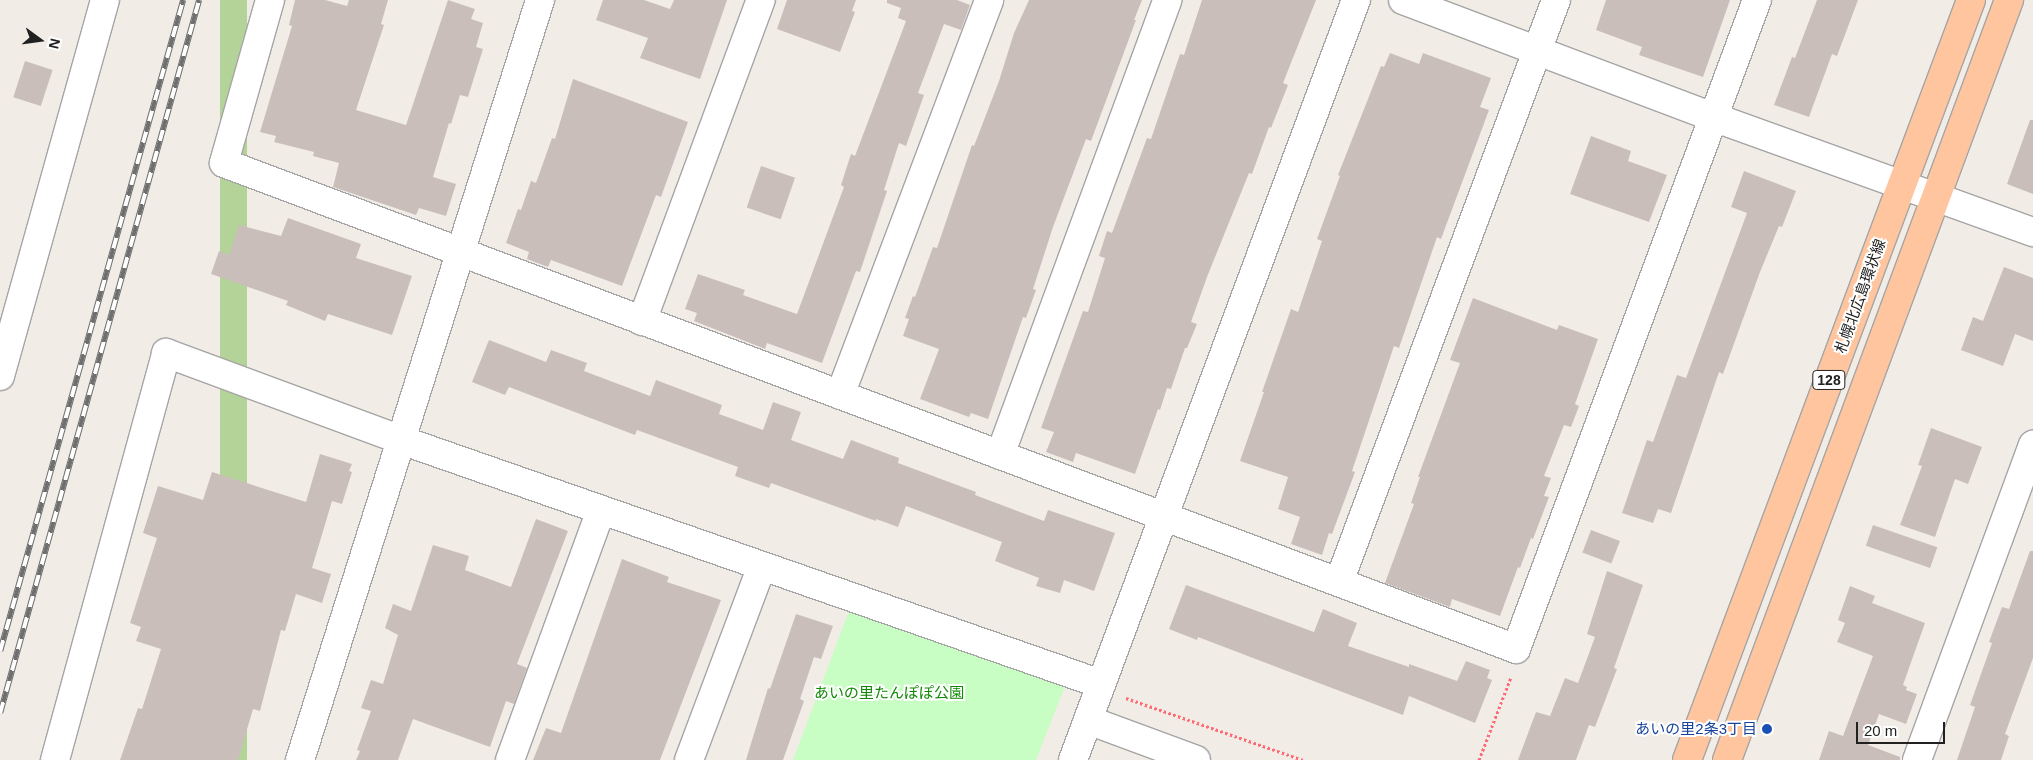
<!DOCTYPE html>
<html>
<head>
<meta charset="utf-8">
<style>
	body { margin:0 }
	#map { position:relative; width:2033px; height:760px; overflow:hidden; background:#f2ece7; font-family:Arial,"Noto Sans JP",sans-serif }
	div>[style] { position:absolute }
	.forest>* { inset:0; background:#b4d399; transform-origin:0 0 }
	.park>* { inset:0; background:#c8fdc3 }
	.building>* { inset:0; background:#cabeba; transform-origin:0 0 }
	.path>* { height:3px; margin-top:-1.5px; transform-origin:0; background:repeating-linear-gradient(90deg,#ff6b74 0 2.5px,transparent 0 5px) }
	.roads { filter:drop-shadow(1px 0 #a5a5a5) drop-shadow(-1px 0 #a5a5a5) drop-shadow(0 1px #a5a5a5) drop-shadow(0 -1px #a5a5a5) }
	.minor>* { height:28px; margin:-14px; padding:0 14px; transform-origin:14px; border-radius:14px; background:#fff }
	.tertiary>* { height:28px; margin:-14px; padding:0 14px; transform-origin:14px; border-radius:14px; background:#fff }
	.primary>* { height:28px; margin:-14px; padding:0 14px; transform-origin:14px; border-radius:14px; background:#ffc59f }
	.rail>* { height:5.5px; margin-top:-2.75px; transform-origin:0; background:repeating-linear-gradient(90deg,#fff 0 11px,#6f6f6f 0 22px); box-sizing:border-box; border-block:1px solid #6f6f6f }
	.dots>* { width:14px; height:14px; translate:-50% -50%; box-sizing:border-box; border:2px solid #fff; border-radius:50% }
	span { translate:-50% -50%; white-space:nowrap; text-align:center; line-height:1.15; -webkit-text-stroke:4px #fff; paint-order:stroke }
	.shield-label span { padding:1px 4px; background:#fff; border:1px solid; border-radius:4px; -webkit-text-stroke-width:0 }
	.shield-label { font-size:14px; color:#212121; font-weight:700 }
	.street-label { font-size:15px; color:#212121 }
	.park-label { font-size:15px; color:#108905 }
	.transit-label { font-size:15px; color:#164399 }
	.right { translate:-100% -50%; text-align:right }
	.north { position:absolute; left:15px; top:15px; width:50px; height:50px; -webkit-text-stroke:4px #fff; paint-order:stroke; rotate:104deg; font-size:14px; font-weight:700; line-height:20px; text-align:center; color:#212121 }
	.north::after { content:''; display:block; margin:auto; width:18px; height:22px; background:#212121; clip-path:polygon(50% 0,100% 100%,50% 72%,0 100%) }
	.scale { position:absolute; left:1856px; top:722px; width:89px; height:22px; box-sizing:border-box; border:2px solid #212121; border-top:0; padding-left:6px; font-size:15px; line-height:18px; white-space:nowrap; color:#212121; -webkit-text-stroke:4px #fff; paint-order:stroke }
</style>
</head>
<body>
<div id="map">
	<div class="forest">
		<i style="left:220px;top:0;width:27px;height:789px"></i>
	</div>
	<div class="park">
		<i style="clip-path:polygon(850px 608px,1065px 686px,1036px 760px,793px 760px)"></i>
	</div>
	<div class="building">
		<i style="clip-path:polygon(295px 0,325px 0,347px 6px,349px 0,388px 0,381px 24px,384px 25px,356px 110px,406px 125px,448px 0,475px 9px,471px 19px,483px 23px,476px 47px,483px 49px,468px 97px,460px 95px,451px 124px,449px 123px,433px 177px,456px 184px,446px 216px,419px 208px,416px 215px,333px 187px,339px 163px,313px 156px,314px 152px,274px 142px,276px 136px,260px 132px,292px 26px,289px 25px)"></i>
		<i style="clip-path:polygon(603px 0,644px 0,670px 9px,674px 0,727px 0,700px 79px,640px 58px,648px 38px,596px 20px)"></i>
		<i style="clip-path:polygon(787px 0,856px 0,852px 11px,855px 12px,840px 52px,777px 29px)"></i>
		<i style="clip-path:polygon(887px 0,957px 0,970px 5px,961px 30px,944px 24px,918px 93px,924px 95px,906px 146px,899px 143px,884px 190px,887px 191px,860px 272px,856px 271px,822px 363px,767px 343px,765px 349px,694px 321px,697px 313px,685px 309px,698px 274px,745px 290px,743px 295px,797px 314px,844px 187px,841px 185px,851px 154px,855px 156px,906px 21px,898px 18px,901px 8px,887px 3px)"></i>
		<i style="clip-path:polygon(1029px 0,1142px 0,1134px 20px,1136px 20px,1091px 141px,1086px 139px,1053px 227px,1033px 289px,1036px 290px,1026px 318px,1023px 317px,988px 419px,971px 413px,969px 417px,920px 399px,939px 349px,903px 336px,909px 319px,905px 318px,913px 296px,915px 297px,933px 247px,937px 248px,972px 145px,974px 146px,999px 81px,1014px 33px)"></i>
		<i style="clip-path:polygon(1202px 0,1316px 0,1283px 83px,1288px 85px,1271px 128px,1269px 127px,1252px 174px,1249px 173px,1207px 277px,1191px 322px,1197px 324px,1187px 348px,1185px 348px,1171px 389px,1167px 388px,1160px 410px,1158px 409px,1135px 474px,1076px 453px,1073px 462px,1046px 452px,1054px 432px,1041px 428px,1083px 311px,1088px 312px,1105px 258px,1099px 256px,1107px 231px,1112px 233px,1147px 138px,1151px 139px,1180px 54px,1184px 55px)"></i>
		<i style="clip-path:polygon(1606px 0,1730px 0,1703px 77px,1639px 55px,1642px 47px,1596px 30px)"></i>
		<i style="clip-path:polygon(1817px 0,1858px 0,1837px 56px,1832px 54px,1809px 117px,1774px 105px,1792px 57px,1795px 58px)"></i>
		<i style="clip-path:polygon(1390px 53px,1419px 64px,1423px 53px,1491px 78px,1480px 107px,1489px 110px,1441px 239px,1437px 237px,1399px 348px,1394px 346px,1352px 471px,1355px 472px,1332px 534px,1329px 533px,1322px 555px,1291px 544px,1300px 517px,1278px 509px,1288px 477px,1240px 461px,1264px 392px,1262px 392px,1291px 309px,1298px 312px,1322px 241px,1317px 239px,1340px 176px,1338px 175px,1381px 66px,1384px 67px)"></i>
		<i style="left:25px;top:61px;width:29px;height:38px;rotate:18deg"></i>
		<i style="clip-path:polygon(573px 79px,688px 122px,661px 197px,656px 195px,622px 286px,551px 260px,548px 267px,527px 259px,529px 252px,506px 243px,518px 209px,521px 210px,531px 181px,536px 183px,552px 138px,555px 139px)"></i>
		<i style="clip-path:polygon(2030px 120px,2033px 120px,2033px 194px,2007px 184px)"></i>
		<i style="clip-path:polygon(1591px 136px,1631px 151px,1628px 161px,1667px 175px,1649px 222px,1570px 194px)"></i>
		<i style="left:761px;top:166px;width:36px;height:44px;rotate:19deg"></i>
		<i style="clip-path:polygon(1744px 171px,1796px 191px,1782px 227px,1779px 226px,1760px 272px,1723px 374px,1719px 372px,1671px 513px,1658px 509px,1653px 523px,1622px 513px,1647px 440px,1653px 442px,1677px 375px,1686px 378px,1747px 213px,1731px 207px)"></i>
		<i style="clip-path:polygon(288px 218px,361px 244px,356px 258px,412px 276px,392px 335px,328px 314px,325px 321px,286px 305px,288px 301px,211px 274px,219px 251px,229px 255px,239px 225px,281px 236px)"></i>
		<i style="clip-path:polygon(2004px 267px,2033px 278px,2033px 341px,2015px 334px,2003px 366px,1961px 350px,1973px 317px,1983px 321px)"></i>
		<i style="clip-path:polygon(1473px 298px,1557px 330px,1559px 325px,1598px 339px,1575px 404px,1579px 406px,1571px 427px,1564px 425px,1544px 476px,1551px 478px,1544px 496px,1549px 497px,1533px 539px,1531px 538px,1520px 568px,1518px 567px,1500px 616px,1452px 599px,1450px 607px,1385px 583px,1414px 504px,1411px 503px,1420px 477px,1418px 477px,1460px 363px,1450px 360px)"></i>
		<i style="clip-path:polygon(489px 340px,546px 362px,551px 350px,587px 363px,584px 371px,650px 396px,656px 380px,722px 405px,719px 414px,763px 430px,773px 402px,801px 412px,791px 440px,843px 459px,851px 440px,899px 458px,898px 463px,976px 492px,975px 495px,1044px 521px,1048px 510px,1115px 533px,1094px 591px,1064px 580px,1060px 593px,1036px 586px,1039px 578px,995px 561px,1002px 542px,906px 506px,898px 527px,876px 519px,876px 521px,771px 483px,769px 488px,735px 476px,738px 467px,637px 430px,635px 435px,509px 387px,505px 395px,472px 382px)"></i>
		<i style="clip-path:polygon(1931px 428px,1982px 447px,1968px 484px,1955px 479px,1935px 537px,1900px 525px,1922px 466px,1918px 465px)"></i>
		<i style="clip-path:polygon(320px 454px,352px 464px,349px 471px,352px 472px,342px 504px,332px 501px,312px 568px,331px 574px,322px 603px,296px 594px,285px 631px,281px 630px,260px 711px,253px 709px,238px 760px,120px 760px,138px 708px,142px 709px,161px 649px,136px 641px,141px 627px,130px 623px,157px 538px,143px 533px,158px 486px,203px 500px,212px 472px,306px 502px)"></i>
		<i style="clip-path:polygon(536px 519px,568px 531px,517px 664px,527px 668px,514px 704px,506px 701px,490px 747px,413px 719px,398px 760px,356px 760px,360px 751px,357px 750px,371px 711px,361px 708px,371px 680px,383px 684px,398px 635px,385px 628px,393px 604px,411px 611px,433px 545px,469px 556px,465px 570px,511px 587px)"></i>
		<i style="left:1873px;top:525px;width:68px;height:22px;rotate:19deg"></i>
		<i style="left:1591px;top:530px;width:31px;height:24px;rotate:21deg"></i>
		<i style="clip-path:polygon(2030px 551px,2033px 551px,2033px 658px,2005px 734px,2009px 736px,2001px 760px,1957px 760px,1975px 707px,1970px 705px,1992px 643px,1989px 642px,2002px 607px,2009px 609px)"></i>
		<i style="clip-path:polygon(622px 559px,669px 577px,667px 582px,721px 600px,660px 760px,533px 760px,546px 728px,561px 733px)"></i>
		<i style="clip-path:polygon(1607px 571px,1643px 585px,1614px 668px,1617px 669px,1595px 727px,1589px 725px,1576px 760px,1518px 760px,1536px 712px,1550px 716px,1565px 678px,1578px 683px,1595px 637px,1587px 634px)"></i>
		<i style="clip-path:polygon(1186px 585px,1314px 632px,1323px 609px,1357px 623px,1348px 646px,1409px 667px,1409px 664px,1457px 681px,1466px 661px,1490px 670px,1487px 678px,1492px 680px,1475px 723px,1409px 696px,1403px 715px,1198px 637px,1197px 640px,1169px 629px)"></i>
		<i style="clip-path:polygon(1850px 586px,1875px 596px,1872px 603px,1925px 623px,1903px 685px,1907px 687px,1906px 690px,1917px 694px,1906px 724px,1879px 714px,1868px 745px,1900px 757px,1900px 760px,1819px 760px,1829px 731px,1843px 736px,1873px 656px,1837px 642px,1845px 623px,1838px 620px)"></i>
		<i style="clip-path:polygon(796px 614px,833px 626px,821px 659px,814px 657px,800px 699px,804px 701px,783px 760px,746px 760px,768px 688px,770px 689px)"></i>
	</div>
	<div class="path">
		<i style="left:1126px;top:698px;width:188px;rotate:19.3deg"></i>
		<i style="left:1479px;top:760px;width:89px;rotate:-68.9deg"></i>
	</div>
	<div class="roads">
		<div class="minor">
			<i style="left:270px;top:0;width:169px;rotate:105.8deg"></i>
			<i style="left:224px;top:163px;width:1380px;rotate:20.61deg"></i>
			<i style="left:1516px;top:649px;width:692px;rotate:-69.63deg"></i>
			<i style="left:1403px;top:0;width:331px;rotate:20.7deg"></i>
			<i style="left:1713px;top:117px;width:340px;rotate:19.8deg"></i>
			<i style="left:642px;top:321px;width:342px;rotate:-69.7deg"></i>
			<i style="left:0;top:376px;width:390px;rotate:-74.4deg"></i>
			<i style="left:840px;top:395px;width:422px;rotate:-69.3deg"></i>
			<i style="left:1000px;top:455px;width:485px;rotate:-69.8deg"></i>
			<i style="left:1339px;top:582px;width:621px;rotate:-69.55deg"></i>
			<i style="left:1088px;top:720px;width:115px;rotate:20.3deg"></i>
			<i style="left:55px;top:760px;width:422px;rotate:-74.7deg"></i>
			<i style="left:166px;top:353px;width:251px;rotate:20.3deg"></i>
			<i style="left:401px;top:440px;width:741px;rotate:19.22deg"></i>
			<i style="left:510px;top:760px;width:266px;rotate:-70deg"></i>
			<i style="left:689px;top:760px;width:207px;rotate:-69.4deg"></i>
			<i style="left:1073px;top:760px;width:811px;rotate:-69.58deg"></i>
			<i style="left:1917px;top:760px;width:336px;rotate:-69.8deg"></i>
		</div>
		<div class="tertiary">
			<i style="left:300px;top:760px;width:797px;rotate:-72.47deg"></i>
		</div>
		<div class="primary">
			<i style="left:1687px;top:760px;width:811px;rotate:-69.51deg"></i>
			<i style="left:1727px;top:760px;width:811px;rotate:-69.64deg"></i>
		</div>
	</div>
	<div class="rail">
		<i style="left:0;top:651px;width:676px;rotate:-74.3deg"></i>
		<i style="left:0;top:713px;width:740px;rotate:-74.41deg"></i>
	</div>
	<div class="dots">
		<i style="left:1767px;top:729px;background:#1a4fb4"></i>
	</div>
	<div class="shield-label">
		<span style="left:1829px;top:380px">128</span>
	</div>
	<div class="street-label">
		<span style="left:1860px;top:296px;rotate:-70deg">札幌北広島環状線</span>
	</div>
	<div class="park-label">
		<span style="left:889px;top:693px">あいの里たんぽぽ公園</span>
	</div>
	<div class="transit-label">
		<span class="right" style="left:1757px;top:729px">あいの里2条3丁目</span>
	</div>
	<div class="north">N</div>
	<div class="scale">20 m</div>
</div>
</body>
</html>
